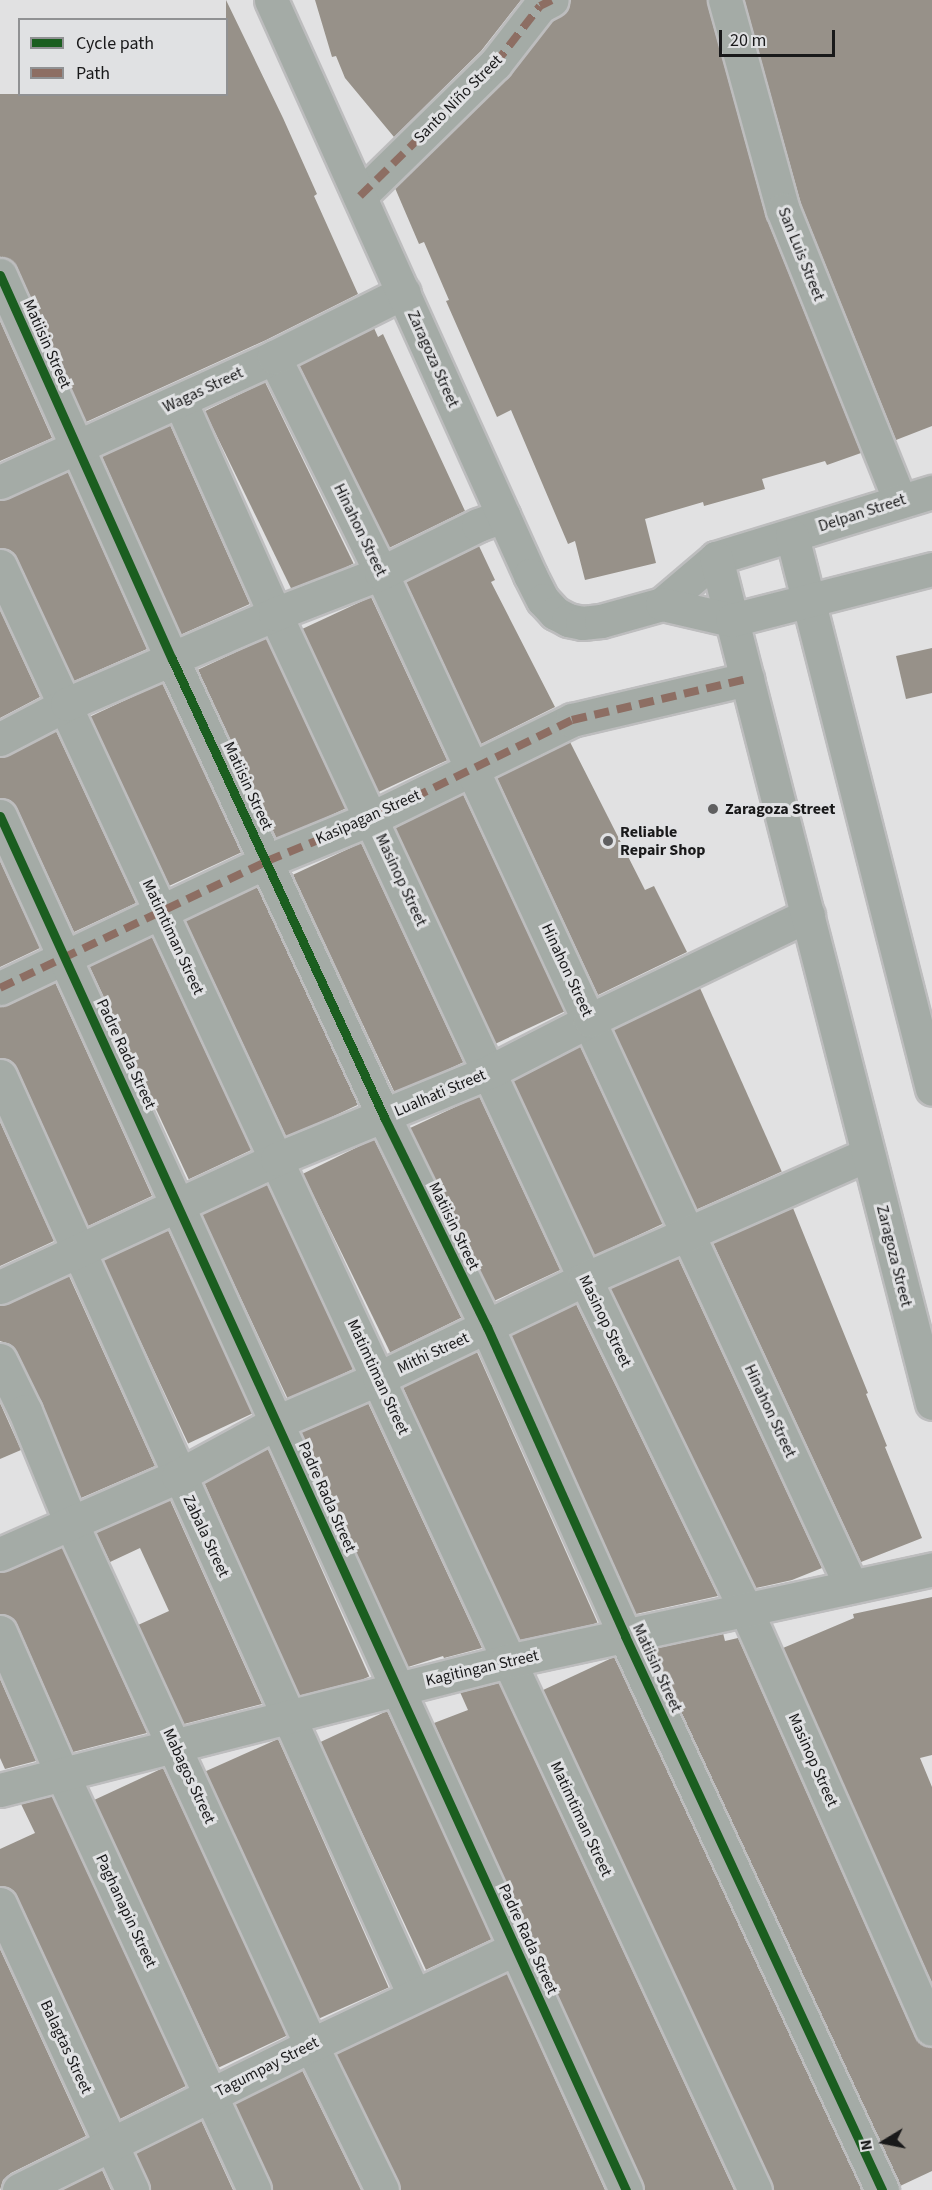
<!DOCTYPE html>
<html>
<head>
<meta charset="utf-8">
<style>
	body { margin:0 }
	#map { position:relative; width:932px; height:2190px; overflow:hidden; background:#e1e1e2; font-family:"Source Sans 3",sans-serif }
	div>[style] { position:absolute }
	.building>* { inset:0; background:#979189; transform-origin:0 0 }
	.roads { filter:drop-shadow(2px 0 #bdbdbe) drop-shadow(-2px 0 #bdbdbe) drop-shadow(0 2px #bdbdbe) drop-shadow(0 -2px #bdbdbe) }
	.pedestrian>* { height:33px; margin:-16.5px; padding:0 16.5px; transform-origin:16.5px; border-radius:16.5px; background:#a4aba6 }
	.minor>* { height:33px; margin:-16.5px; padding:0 16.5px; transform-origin:16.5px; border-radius:16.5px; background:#a4aba6 }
	.tertiary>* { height:33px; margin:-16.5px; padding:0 16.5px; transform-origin:16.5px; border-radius:16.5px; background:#a4aba6 }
	.quiet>* { height:8px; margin-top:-4px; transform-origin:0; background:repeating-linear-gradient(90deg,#8d6e63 0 15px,transparent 0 23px) }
	.cycleway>* { height:9px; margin:-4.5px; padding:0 4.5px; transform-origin:4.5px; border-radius:4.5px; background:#1b5e20 }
	.dots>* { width:16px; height:16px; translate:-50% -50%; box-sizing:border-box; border:3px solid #e0e1e3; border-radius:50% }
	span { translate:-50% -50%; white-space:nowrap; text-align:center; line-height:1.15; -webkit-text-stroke:6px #e0e1e3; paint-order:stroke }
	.street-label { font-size:16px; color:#19191a }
	.poi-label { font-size:16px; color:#19191a; font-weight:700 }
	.left { translate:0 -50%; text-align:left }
	.legend { position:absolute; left:18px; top:18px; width:210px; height:78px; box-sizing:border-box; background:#e0e1e3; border:2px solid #909193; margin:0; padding:8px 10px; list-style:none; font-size:18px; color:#19191a }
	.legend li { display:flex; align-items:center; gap:12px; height:30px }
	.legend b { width:30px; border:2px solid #909193 }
	.north { position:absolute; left:854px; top:2112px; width:60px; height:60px; -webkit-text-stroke:4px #e0e1e3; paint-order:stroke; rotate:260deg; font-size:16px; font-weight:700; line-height:24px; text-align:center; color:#19191a }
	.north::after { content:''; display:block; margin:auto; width:21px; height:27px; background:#19191a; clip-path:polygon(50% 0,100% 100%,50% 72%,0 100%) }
	.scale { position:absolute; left:719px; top:30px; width:116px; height:27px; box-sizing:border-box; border:3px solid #19191a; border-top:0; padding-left:8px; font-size:18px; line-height:21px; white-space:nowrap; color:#19191a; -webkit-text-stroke:4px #e0e1e3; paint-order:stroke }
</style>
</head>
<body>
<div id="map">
	<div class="building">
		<i style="clip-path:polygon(226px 0,283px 118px,317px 194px,314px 196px,358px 294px,266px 340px,86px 422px,17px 267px,10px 260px,0 257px,0 94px,226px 94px)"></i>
		<i style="clip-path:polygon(315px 0,521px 0,481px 51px,394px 137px,345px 78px,336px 56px,332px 57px)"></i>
		<i style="clip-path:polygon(571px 0,707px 0,766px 217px,861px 453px,827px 465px,825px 461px,762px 479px,765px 489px,704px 506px,703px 502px,645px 519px,656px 563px,585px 580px,575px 541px,568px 544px,511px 410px,497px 417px,446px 301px,449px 300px,424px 242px,419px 244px,395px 188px,508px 77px,552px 21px,567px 11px)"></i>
		<i style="clip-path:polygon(744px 0,932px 0,932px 426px,896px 440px,801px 204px)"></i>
		<i style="clip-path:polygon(0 321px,52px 438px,0 461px)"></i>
		<i style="clip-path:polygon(374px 328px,378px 337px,383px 334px,465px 511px,389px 548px,299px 365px)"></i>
		<i style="left:265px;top:382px;width:202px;height:67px;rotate:64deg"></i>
		<i style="left:170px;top:425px;width:196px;height:75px;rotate:66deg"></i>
		<i style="clip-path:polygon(68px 472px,147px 649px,74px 681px,17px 558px,10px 550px,0 548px,0 500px)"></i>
		<i style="clip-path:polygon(479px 546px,495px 580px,491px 582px,555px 707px,481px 744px,406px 582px)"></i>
		<i style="left:371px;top:597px;width:180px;height:76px;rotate:65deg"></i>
		<i style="clip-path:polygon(0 610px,40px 697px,0 718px)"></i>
		<i style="left:266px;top:638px;width:188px;height:75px;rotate:65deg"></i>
		<i style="clip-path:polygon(932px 648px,932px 693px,906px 699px,896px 656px)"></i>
		<i style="left:162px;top:683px;width:187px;height:79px;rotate:65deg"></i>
		<i style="clip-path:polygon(56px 731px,136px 903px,74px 932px,17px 808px,10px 800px,0 798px,0 758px)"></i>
		<i style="clip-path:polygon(570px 742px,645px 890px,654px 886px,687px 952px,598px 995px,497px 778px)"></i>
		<i style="left:463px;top:794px;width:240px;height:76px;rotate:65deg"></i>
		<i style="left:361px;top:843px;width:242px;height:75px;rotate:65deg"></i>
		<i style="clip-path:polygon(0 861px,40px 948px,0 967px)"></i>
		<i style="left:257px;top:887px;width:240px;height:79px;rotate:65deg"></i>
		<i style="left:152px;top:937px;width:235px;height:69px;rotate:65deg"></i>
		<i style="clip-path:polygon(55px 982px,152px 1196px,88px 1226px,17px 1068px,10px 1060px,0 1058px,0 1006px)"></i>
		<i style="left:700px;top:988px;width:201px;height:97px;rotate:66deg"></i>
		<i style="left:580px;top:1046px;width:196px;height:76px;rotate:65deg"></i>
		<i style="left:479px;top:1096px;width:192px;height:76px;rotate:65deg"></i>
		<i style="clip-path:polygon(0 1122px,54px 1241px,0 1266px)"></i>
		<i style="left:374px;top:1139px;width:199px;height:79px;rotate:64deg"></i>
		<i style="left:267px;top:1184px;width:204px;height:72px;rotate:65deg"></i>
		<i style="clip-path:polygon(793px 1208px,868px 1393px,866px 1394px,887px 1446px,885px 1447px,922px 1538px,861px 1562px,713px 1243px)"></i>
		<i style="left:168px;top:1230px;width:202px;height:72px;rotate:65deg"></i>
		<i style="clip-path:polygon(678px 1258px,822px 1568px,792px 1580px,756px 1588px,610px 1288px)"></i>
		<i style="clip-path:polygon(69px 1276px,155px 1466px,81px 1498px,42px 1404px,17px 1352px,10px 1344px,0 1341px,0 1305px)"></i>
		<i style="clip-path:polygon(576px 1304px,718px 1596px,636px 1614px,511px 1335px)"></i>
		<i style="left:477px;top:1352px;width:296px;height:82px;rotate:66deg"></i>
		<i style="clip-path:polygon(0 1403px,21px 1450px,0 1459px)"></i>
		<i style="clip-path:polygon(368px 1403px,482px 1648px,444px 1658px,443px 1656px,408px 1667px,301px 1432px)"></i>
		<i style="left:268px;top:1449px;width:249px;height:72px;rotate:66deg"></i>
		<i style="clip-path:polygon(170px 1500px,262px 1704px,184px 1724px,138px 1625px,169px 1611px,140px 1548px,110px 1562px,96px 1532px)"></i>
		<i style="clip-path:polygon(62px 1547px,147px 1733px,73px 1752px,17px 1624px,11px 1617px,0 1614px,0 1572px)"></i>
		<i style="clip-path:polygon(932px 1597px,932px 1755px,920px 1758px,932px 1787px,932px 1983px,783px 1648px,854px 1618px,853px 1614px)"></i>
		<i style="clip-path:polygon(723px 1633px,725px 1641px,738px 1638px,915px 2037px,921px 2044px,932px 2047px,932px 2171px,900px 2186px,652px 1649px)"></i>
		<i style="left:614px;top:1657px;width:587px;height:80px;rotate:65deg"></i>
		<i style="clip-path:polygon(0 1679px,36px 1761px,5px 1769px,0 1758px)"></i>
		<i style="clip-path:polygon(499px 1683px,734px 2190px,644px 2190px,434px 1723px,468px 1710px,460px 1692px)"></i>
		<i style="left:387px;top:1711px;width:251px;height:74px;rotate:65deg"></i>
		<i style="left:278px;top:1739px;width:272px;height:81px;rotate:66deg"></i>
		<i style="left:163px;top:1768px;width:295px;height:76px;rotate:65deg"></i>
		<i style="clip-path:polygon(52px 1796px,186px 2086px,120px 2119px,17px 1896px,10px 1888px,0 1886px,0 1849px,35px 1833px,21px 1804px)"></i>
		<i style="clip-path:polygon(0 1949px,86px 2136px,11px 2173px,3px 2180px,0 2190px)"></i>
		<i style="clip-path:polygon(507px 1973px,605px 2190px,401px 2190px,336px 2054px)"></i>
		<i style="clip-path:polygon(302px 2070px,361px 2190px,272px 2190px,235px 2104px)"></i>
		<i style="clip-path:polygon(201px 2120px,233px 2190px,150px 2190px,136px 2153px)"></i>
		<i style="clip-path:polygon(102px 2170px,111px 2190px,61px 2190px)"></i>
	</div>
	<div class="roads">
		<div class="pedestrian">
			<i style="left:360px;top:196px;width:189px;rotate:-44.4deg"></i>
			<i style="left:495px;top:64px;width:73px;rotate:-52.2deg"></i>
			<i style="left:540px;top:6px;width:13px;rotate:-27deg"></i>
			<i style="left:0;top:988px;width:296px;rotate:-25.4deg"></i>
			<i style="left:267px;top:861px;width:113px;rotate:-22.3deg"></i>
			<i style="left:372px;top:818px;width:223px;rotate:-26.1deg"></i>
			<i style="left:572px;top:720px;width:180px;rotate:-13.2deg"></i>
		</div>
		<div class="minor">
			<i style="left:725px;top:0;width:218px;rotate:74.6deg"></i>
			<i style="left:783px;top:210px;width:314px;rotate:68.1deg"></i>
			<i style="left:0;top:275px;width:421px;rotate:65.9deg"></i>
			<i style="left:172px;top:659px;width:505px;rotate:65.16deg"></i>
			<i style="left:384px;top:1117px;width:234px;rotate:63.9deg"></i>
			<i style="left:487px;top:1327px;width:338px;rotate:65.9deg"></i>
			<i style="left:625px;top:1636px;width:611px;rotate:65.11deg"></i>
			<i style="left:274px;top:357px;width:241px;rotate:63.6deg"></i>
			<i style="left:381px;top:573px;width:1117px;rotate:65.11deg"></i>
			<i style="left:180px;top:401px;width:233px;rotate:66deg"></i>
			<i style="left:275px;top:614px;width:734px;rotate:65.01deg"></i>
			<i style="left:585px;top:1279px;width:368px;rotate:64.1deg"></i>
			<i style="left:746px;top:1610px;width:458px;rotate:66.1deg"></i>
			<i style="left:0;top:482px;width:301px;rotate:-24.5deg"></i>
			<i style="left:274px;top:357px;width:145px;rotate:-26.6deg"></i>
			<i style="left:0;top:566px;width:1791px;rotate:65.07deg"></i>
			<i style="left:0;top:739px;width:76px;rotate:-27.6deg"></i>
			<i style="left:67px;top:704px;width:227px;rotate:-23.4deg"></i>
			<i style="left:275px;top:614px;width:114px;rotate:-21.1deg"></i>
			<i style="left:381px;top:573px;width:108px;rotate:-26.3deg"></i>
			<i style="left:478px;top:525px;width:27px;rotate:-20deg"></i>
			<i style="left:0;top:816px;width:1510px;rotate:65.51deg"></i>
			<i style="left:0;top:1076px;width:1008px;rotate:65.75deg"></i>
			<i style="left:0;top:1287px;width:305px;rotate:-24.8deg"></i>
			<i style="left:277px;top:1159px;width:229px;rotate:-22.3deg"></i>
			<i style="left:489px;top:1072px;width:114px;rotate:-27.2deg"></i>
			<i style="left:590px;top:1020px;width:242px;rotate:-25.7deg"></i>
			<i style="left:0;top:1360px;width:57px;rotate:63.9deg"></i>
			<i style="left:25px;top:1411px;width:121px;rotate:67.7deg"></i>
			<i style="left:71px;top:1523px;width:575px;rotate:65.31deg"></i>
			<i style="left:311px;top:2045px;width:161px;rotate:63.9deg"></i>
			<i style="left:0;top:1554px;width:194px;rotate:-23.7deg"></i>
			<i style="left:178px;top:1476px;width:113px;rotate:-28.6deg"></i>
			<i style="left:277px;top:1422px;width:111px;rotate:-23.3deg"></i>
			<i style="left:379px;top:1378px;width:229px;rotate:-25.7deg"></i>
			<i style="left:585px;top:1279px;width:309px;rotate:-23.8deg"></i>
			<i style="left:0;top:1632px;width:155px;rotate:66.4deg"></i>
			<i style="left:62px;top:1774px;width:458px;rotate:65.2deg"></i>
			<i style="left:0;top:1790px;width:524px;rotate:-14.25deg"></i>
			<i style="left:508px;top:1661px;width:434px;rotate:-12.2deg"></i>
			<i style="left:0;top:1904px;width:315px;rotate:65.2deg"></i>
			<i style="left:19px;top:2190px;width:326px;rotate:-26.4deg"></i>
			<i style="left:311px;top:2045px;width:227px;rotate:-25.3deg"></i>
		</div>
		<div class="tertiary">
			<i style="left:271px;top:0;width:631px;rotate:65.75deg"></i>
			<i style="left:530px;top:575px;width:28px;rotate:63deg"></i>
			<i style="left:543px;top:600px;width:18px;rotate:47deg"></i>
			<i style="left:555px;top:613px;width:15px;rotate:28deg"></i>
			<i style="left:568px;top:620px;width:14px;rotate:12deg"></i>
			<i style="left:582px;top:623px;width:19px;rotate:-6deg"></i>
			<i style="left:601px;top:621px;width:63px;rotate:-15.6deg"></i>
			<i style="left:662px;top:604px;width:71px;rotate:-40.4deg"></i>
			<i style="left:716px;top:558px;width:226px;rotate:-17deg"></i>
			<i style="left:792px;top:536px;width:570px;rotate:75.79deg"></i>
			<i style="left:716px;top:558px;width:872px;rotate:75.66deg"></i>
			<i style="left:662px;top:604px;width:72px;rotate:12.9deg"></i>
			<i style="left:732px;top:620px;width:206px;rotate:-14.3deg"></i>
		</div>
	</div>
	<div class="quiet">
		<i style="left:360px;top:196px;width:189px;rotate:-44.4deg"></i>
		<i style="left:495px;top:64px;width:73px;rotate:-52.2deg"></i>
		<i style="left:540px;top:6px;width:13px;rotate:-27deg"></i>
		<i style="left:0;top:988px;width:296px;rotate:-25.4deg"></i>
		<i style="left:267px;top:861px;width:113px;rotate:-22.3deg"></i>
		<i style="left:372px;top:818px;width:223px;rotate:-26.1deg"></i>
		<i style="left:572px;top:720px;width:180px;rotate:-13.2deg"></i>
	</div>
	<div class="cycleway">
		<i style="left:0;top:275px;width:421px;rotate:65.9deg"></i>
		<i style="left:172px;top:659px;width:505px;rotate:65.16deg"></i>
		<i style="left:384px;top:1117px;width:234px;rotate:63.9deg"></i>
		<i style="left:487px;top:1327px;width:338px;rotate:65.9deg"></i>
		<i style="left:625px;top:1636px;width:611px;rotate:65.11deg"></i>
		<i style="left:0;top:816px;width:1510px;rotate:65.51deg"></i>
	</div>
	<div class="dots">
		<i style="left:713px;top:809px;background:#5f5f60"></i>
		<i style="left:608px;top:841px;background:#5f5f60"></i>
	</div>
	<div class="street-label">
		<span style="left:458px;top:99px;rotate:-45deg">Santo Niño Street</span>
		<span style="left:801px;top:254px;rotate:68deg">San Luis Street</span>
		<span style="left:47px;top:344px;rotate:66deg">Matiisin Street</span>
		<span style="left:433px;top:359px;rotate:66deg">Zaragoza Street</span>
		<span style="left:203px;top:390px;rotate:-25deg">Wagas Street</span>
		<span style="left:862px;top:513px;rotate:-18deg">Delpan Street</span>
		<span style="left:360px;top:530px;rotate:64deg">Hinahon Street</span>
		<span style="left:248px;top:786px;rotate:65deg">Matiisin Street</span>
		<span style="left:368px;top:817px;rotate:-24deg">Kasipagan Street</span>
		<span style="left:401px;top:880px;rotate:65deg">Masinop Street</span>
		<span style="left:173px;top:937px;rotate:65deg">Matimtiman Street</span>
		<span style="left:567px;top:970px;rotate:65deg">Hinahon Street</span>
		<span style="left:126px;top:1054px;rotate:65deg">Padre Rada Street</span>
		<span style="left:440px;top:1093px;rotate:-23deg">Lualhati Street</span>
		<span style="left:454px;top:1226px;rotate:64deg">Matiisin Street</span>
		<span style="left:894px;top:1256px;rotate:76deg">Zaragoza Street</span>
		<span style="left:605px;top:1321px;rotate:64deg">Masinop Street</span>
		<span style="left:433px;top:1353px;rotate:-25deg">Mithi Street</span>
		<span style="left:378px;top:1377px;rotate:65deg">Matimtiman Street</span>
		<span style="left:770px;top:1411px;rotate:65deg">Hinahon Street</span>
		<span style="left:327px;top:1497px;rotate:66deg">Padre Rada Street</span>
		<span style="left:206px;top:1536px;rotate:65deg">Zabala Street</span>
		<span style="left:482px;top:1668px;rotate:-13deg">Kagitingan Street</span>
		<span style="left:657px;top:1668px;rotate:65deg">Matiisin Street</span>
		<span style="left:813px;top:1760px;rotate:66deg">Masinop Street</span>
		<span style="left:189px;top:1776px;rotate:65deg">Mabagos Street</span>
		<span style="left:581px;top:1819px;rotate:65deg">Matimtiman Street</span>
		<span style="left:126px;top:1911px;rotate:65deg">Paghanapin Street</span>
		<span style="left:528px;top:1939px;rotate:65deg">Padre Rada Street</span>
		<span style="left:66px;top:2047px;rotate:65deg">Balagtas Street</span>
		<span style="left:267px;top:2067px;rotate:-27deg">Tagumpay Street</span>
	</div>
	<div class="poi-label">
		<span class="left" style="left:725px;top:809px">Zaragoza Street</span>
		<span class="left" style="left:620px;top:841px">Reliable<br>Repair Shop</span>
	</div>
	<ul class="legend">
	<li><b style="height:8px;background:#1b5e20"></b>Cycle path</li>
	<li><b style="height:8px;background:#8d6e63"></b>Path</li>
	</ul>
	<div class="north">N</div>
	<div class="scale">20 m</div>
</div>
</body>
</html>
